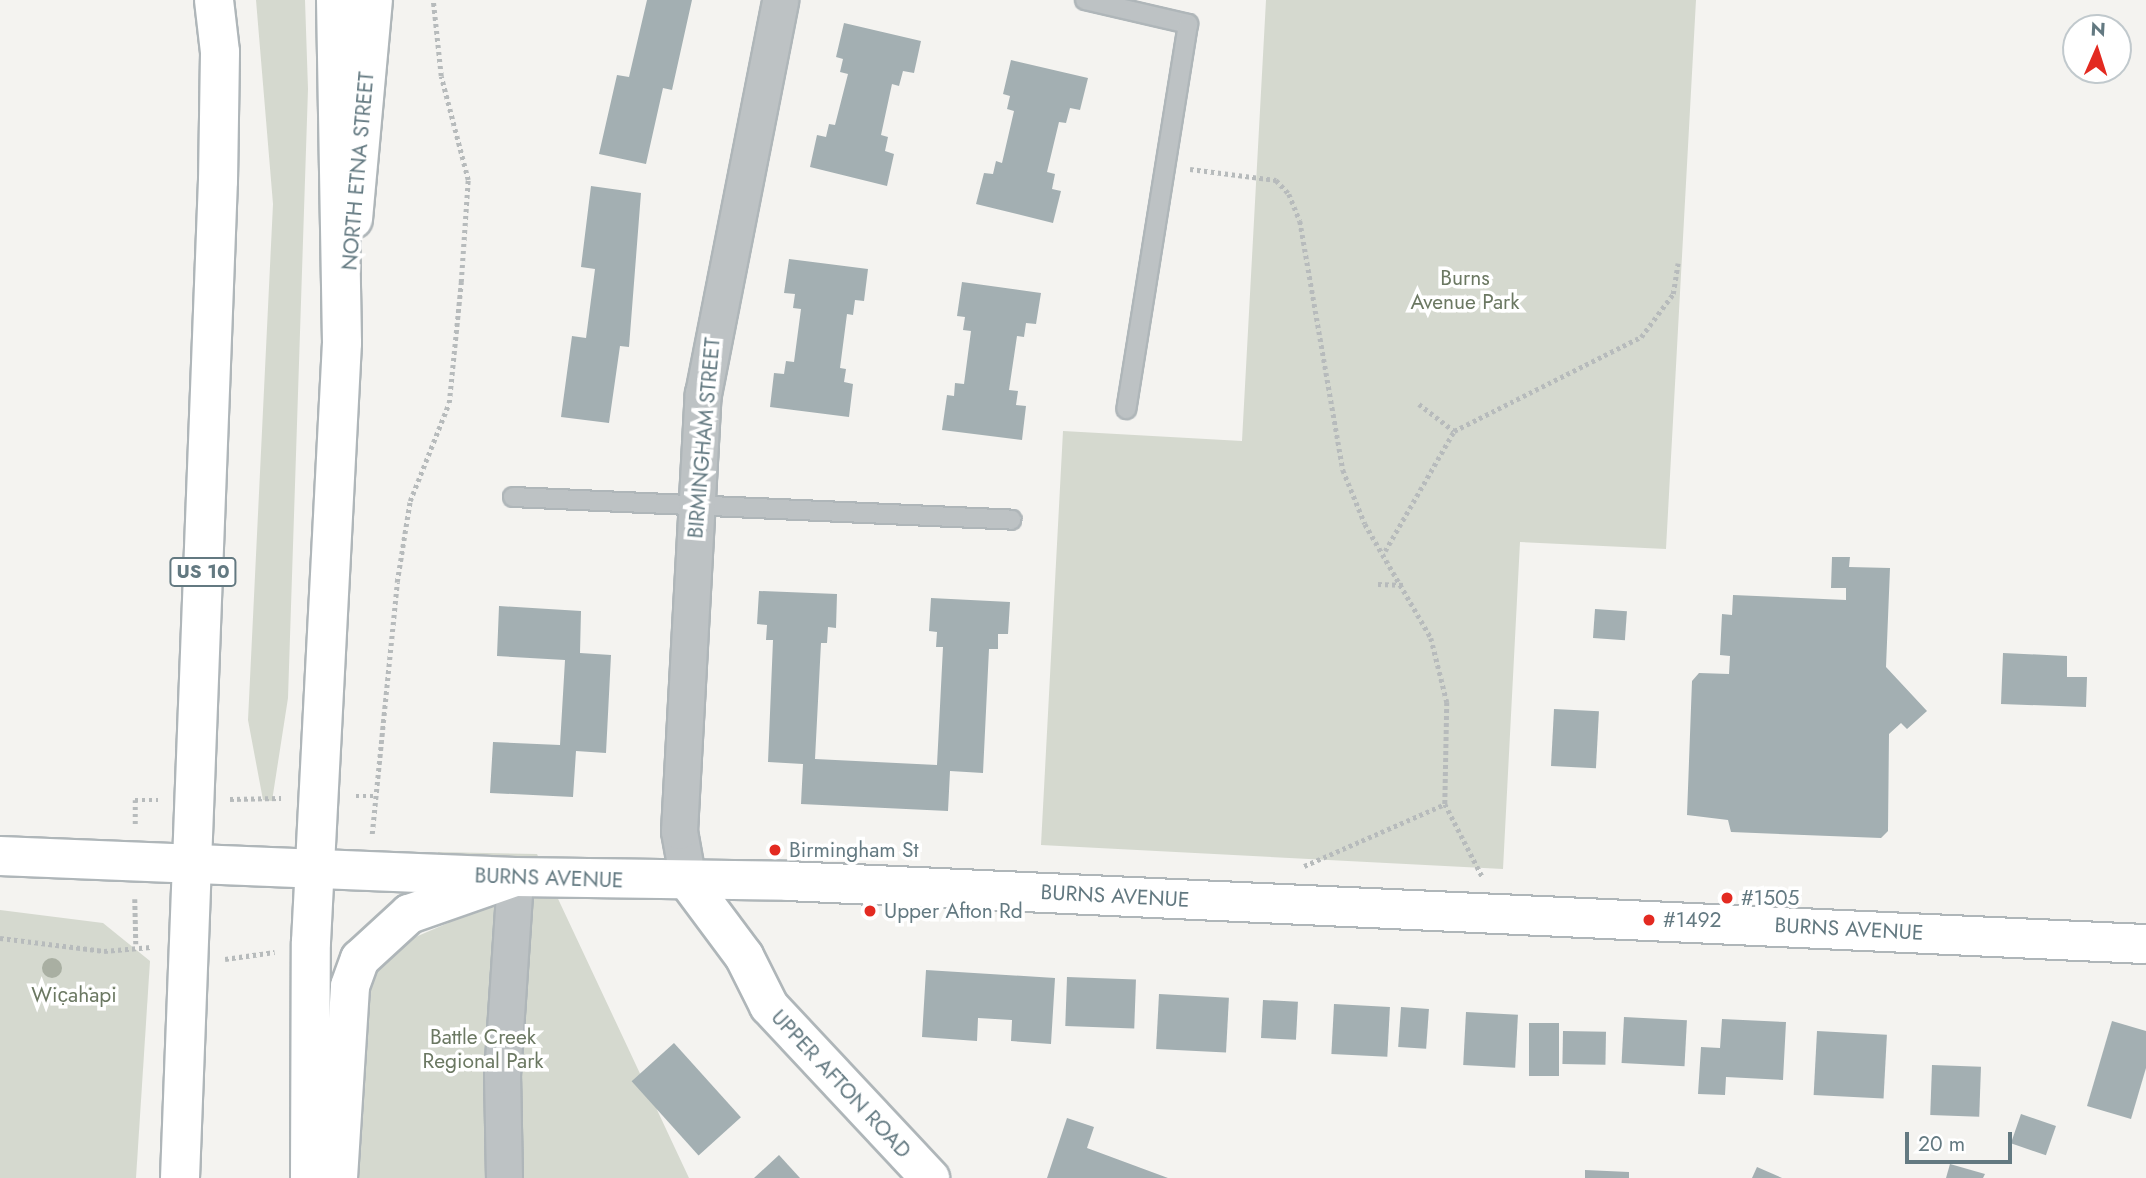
<!DOCTYPE html>
<html>
<head>
<meta charset="utf-8">
<style>
	body { margin:0 }
	#map { position:relative; width:2146px; height:1178px; overflow:hidden; background:#f4f3f0; font-family:Jost,sans-serif }
	div>[style] { position:absolute }
	.green>* { inset:0; background:#d5d9cf }
	.building>* { inset:0; background:#a3afb2; transform-origin:0 0 }
	.path>* { height:4.5px; margin-top:-2.25px; transform-origin:0; background:repeating-linear-gradient(90deg,#b7bbbc 0 3.5px,transparent 0 7px) }
	.roads { filter:drop-shadow(2px 0 #afb6b9) drop-shadow(-2px 0 #afb6b9) drop-shadow(0 2px #afb6b9) drop-shadow(0 -2px #afb6b9) }
	.lane>* { height:18px; margin:-9px; padding:0 9px; transform-origin:9px; border-radius:9px; background:#bdc2c4 }
	.street>* { height:35px; margin:-17.5px; padding:0 17.5px; transform-origin:17.5px; border-radius:17.5px; background:#bdc2c4 }
	.secondary>* { height:38px; margin:-19px; padding:0 19px; transform-origin:19px; border-radius:19px; background:#fff }
	.highway>* { height:38px; margin:-19px; padding:0 19px; transform-origin:19px; border-radius:19px; background:#fff }
	.trees>* { width:20px; height:20px; margin:-10px; border-radius:50%; background:#a9afa2 }
	.dots>* { width:19px; height:19px; translate:-50% -50%; box-sizing:border-box; border:4px solid #fff; border-radius:50% }
	span { translate:-50% -50%; white-space:nowrap; text-align:center; line-height:1.15; -webkit-text-stroke:7px #fff; paint-order:stroke }
	.shield-label span { padding:2px 5px; background:#fff; border:2px solid; border-radius:5px; -webkit-text-stroke-width:0 }
	.shield-label { font-size:19px; color:#637981; font-weight:700 }
	.street-label { font-size:21px; color:#637981 }
	.park-label { font-size:21px; color:#6b7862 }
	.poi-label { font-size:21px; color:#637981 }
	.left { translate:0 -50%; text-align:left }
	.north { position:absolute; left:2062px; top:14px; width:70px; height:70px; box-sizing:border-box; background:#fff; border:2px solid #c1c9cd; border-radius:50%; rotate:3deg; font-size:19px; font-weight:700; line-height:28px; text-align:center; color:#637981 }
	.north::after { content:''; display:block; margin:auto; width:24px; height:32px; background:#e32a21; clip-path:polygon(50% 0,100% 100%,50% 72%,0 100%) }
	.scale { position:absolute; left:1905px; top:1132px; width:107px; height:32px; box-sizing:border-box; border:4px solid #637981; border-top:0; padding-left:9px; font-size:21px; line-height:24px; white-space:nowrap; color:#637981; -webkit-text-stroke:5px #fff; paint-order:stroke }
</style>
</head>
<body>
<div id="map">
	<div class="green">
		<i style="clip-path:polygon(256px 0,305px 0,308px 89px,288px 698px,272px 801px,263px 800px,248px 720px,273px 204px)"></i>
		<i style="clip-path:polygon(1266px 0,1696px 0,1666px 549px,1520px 542px,1503px 869px,1041px 845px,1063px 431px,1242px 441px)"></i>
		<i style="clip-path:polygon(438px 852px,537px 854px,689px 1178px,343px 1178px,359px 986px,376px 954px,448px 923px)"></i>
		<i style="clip-path:polygon(0 910px,103px 923px,150px 961px,136px 1178px,0 1178px)"></i>
	</div>
	<div class="building">
		<i style="clip-path:polygon(647px 0,692px 0,672px 90px,663px 88px,646px 164px,599px 154px,617px 75px,629px 77px)"></i>
		<i style="clip-path:polygon(844px 23px,921px 41px,914px 73px,903px 71px,899px 86px,892px 84px,881px 135px,888px 137px,885px 151px,894px 154px,887px 186px,810px 167px,817px 135px,826px 137px,829px 124px,835px 125px,848px 74px,840px 72px,843px 59px,836px 57px)"></i>
		<i style="clip-path:polygon(1011px 60px,1088px 78px,1080px 110px,1070px 108px,1066px 123px,1059px 122px,1047px 172px,1055px 174px,1052px 189px,1061px 191px,1053px 223px,976px 204px,984px 173px,993px 174px,996px 161px,1002px 163px,1014px 111px,1007px 109px,1010px 96px,1003px 94px)"></i>
		<i style="clip-path:polygon(591px 186px,641px 193px,629px 347px,620px 346px,609px 423px,561px 417px,572px 336px,586px 338px,595px 269px,581px 267px)"></i>
		<i style="clip-path:polygon(789px 259px,868px 269px,864px 301px,855px 300px,853px 315px,847px 314px,840px 368px,846px 369px,844px 382px,853px 384px,849px 417px,770px 407px,774px 373px,784px 374px,786px 361px,794px 362px,801px 309px,793px 308px,795px 294px,784px 293px)"></i>
		<i style="clip-path:polygon(962px 282px,1041px 293px,1036px 324px,1026px 323px,1024px 337px,1017px 336px,1009px 390px,1018px 391px,1016px 405px,1026px 406px,1022px 440px,942px 430px,947px 395px,954px 396px,955px 383px,964px 384px,971px 331px,963px 330px,965px 317px,957px 316px)"></i>
		<i style="clip-path:polygon(1832px 557px,1850px 557px,1849px 567px,1890px 568px,1886px 667px,1927px 711px,1907px 729px,1901px 723px,1889px 734px,1888px 831px,1881px 838px,1731px 832px,1728px 820px,1687px 815px,1692px 681px,1699px 673px,1729px 674px,1730px 656px,1720px 655px,1722px 614px,1732px 615px,1733px 595px,1846px 600px,1846px 588px,1831px 588px)"></i>
		<i style="clip-path:polygon(759px 591px,837px 594px,836px 628px,828px 627px,827px 643px,821px 643px,815px 759px,937px 765px,943px 647px,936px 647px,937px 632px,929px 631px,931px 598px,1010px 602px,1008px 634px,998px 634px,998px 649px,989px 649px,983px 773px,950px 771px,948px 811px,801px 804px,803px 764px,768px 762px,773px 640px,766px 640px,767px 625px,757px 624px)"></i>
		<i style="clip-path:polygon(499px 606px,581px 611px,580px 653px,611px 655px,606px 753px,576px 751px,573px 797px,490px 793px,493px 742px,560px 745px,565px 660px,497px 656px)"></i>
		<i style="left:1595px;top:609px;width:32px;height:29px;rotate:4deg"></i>
		<i style="clip-path:polygon(2003px 653px,2067px 656px,2067px 677px,2087px 677px,2086px 707px,2001px 704px)"></i>
		<i style="left:1554px;top:709px;width:45px;height:57px;rotate:3deg"></i>
		<i style="clip-path:polygon(926px 970px,1055px 978px,1051px 1044px,1011px 1041px,1012px 1020px,978px 1018px,977px 1041px,922px 1037px)"></i>
		<i style="left:1067px;top:977px;width:69px;height:49px;rotate:2deg"></i>
		<i style="left:1159px;top:994px;width:70px;height:55px;rotate:3deg"></i>
		<i style="left:1263px;top:1000px;width:35px;height:38px;rotate:3deg"></i>
		<i style="left:1334px;top:1004px;width:56px;height:50px;rotate:3deg"></i>
		<i style="left:1401px;top:1007px;width:28px;height:40px;rotate:4deg"></i>
		<i style="left:1466px;top:1012px;width:52px;height:53px;rotate:3deg"></i>
		<i style="left:1624px;top:1017px;width:63px;height:46px;rotate:3deg"></i>
		<i style="clip-path:polygon(1722px 1019px,1786px 1022px,1783px 1080px,1726px 1077px,1725px 1095px,1698px 1094px,1701px 1047px,1720px 1048px)"></i>
		<i style="clip-path:polygon(2112px 1021px,2146px 1031px,2146px 1068px,2131px 1119px,2087px 1106px)"></i>
		<i style="left:1529px;top:1023px;width:30px;height:53px"></i>
		<i style="left:1563px;top:1031px;width:43px;height:33px;rotate:1deg"></i>
		<i style="left:1817px;top:1031px;width:70px;height:64px;rotate:3deg"></i>
		<i style="left:674px;top:1043px;width:100px;height:57px;rotate:48deg"></i>
		<i style="left:1932px;top:1065px;width:49px;height:50px;rotate:2deg"></i>
		<i style="left:2021px;top:1114px;width:37px;height:31px;rotate:19deg"></i>
		<i style="clip-path:polygon(1067px 1118px,1094px 1127px,1087px 1148px,1168px 1178px,1047px 1178px)"></i>
		<i style="clip-path:polygon(779px 1155px,800px 1178px,754px 1178px)"></i>
		<i style="clip-path:polygon(1950px 1164px,1985px 1174px,1983px 1178px,1946px 1178px)"></i>
		<i style="clip-path:polygon(1757px 1167px,1782px 1178px,1752px 1178px)"></i>
		<i style="clip-path:polygon(1585px 1170px,1629px 1172px,1629px 1178px,1585px 1178px)"></i>
	</div>
	<div class="path">
		<i style="left:1190px;top:169px;width:87px;rotate:7.3deg"></i>
		<i style="left:1276px;top:180px;width:19px;rotate:47deg"></i>
		<i style="left:1289px;top:194px;width:29px;rotate:68deg"></i>
		<i style="left:1300px;top:221px;width:253px;rotate:80.2deg"></i>
		<i style="left:1343px;top:470px;width:58px;rotate:67.8deg"></i>
		<i style="left:1365px;top:524px;width:132px;rotate:59.9deg"></i>
		<i style="left:1431px;top:638px;width:66px;rotate:76deg"></i>
		<i style="left:1447px;top:702px;width:102px;rotate:91.1deg"></i>
		<i style="left:1445px;top:804px;width:81px;rotate:62.8deg"></i>
		<i style="left:1419px;top:404px;width:44px;rotate:37.6deg"></i>
		<i style="left:1385px;top:551px;width:138px;rotate:-60.1deg"></i>
		<i style="left:1454px;top:431px;width:209px;rotate:-26.7deg"></i>
		<i style="left:1641px;top:337px;width:54px;rotate:-53.3deg"></i>
		<i style="left:1673px;top:294px;width:31px;rotate:-81deg"></i>
		<i style="left:1378px;top:584px;width:27px;rotate:2deg"></i>
		<i style="left:356px;top:796px;width:21px"></i>
		<i style="left:230px;top:799px;width:51px;rotate:-1.1deg"></i>
		<i style="left:135px;top:824px;width:24px;rotate:-90deg"></i>
		<i style="left:135px;top:800px;width:23px"></i>
		<i style="left:372px;top:834px;width:253px;rotate:-84.3deg"></i>
		<i style="left:397px;top:582px;width:82px;rotate:-80.9deg"></i>
		<i style="left:410px;top:501px;width:105px;rotate:-68.3deg"></i>
		<i style="left:449px;top:403px;width:122px;rotate:-84.3deg"></i>
		<i style="left:461px;top:282px;width:102px;rotate:-86.1deg"></i>
		<i style="left:468px;top:180px;width:107px;rotate:-104.6deg"></i>
		<i style="left:441px;top:76px;width:76px;rotate:-96deg"></i>
		<i style="left:1304px;top:866px;width:154px;rotate:-23.7deg"></i>
		<i style="left:135px;top:899px;width:45px;rotate:88.7deg"></i>
		<i style="left:0;top:938px;width:105px;rotate:7.1deg"></i>
		<i style="left:104px;top:951px;width:47px;rotate:-4.9deg"></i>
		<i style="left:225px;top:959px;width:50px;rotate:-8deg"></i>
	</div>
	<div class="roads">
		<div class="lane">
			<i style="left:1085px;top:0;width:106px;rotate:13.1deg"></i>
			<i style="left:1188px;top:24px;width:390px;rotate:99.1deg"></i>
			<i style="left:513px;top:497px;width:499px;rotate:2.6deg"></i>
		</div>
		<div class="street">
			<i style="left:688px;top:881px;width:51px;rotate:-100.2deg"></i>
			<i style="left:679px;top:831px;width:438px;rotate:-86.9deg"></i>
			<i style="left:703px;top:394px;width:401px;rotate:-78.9deg"></i>
			<i style="left:504px;top:1178px;width:103px;rotate:-91.1deg"></i>
			<i style="left:502px;top:1075px;width:198px;rotate:-86.2deg"></i>
		</div>
		<div class="secondary">
			<i style="left:353px;top:219px;width:220px;rotate:-84.8deg"></i>
			<i style="left:0;top:856px;width:515px;rotate:2.34deg"></i>
			<i style="left:515px;top:877px;width:273px;rotate:0.8deg"></i>
			<i style="left:788px;top:881px;width:1359px;rotate:2.66deg"></i>
			<i style="left:688px;top:881px;width:94px;rotate:53.3deg"></i>
			<i style="left:744px;top:956px;width:56px;rotate:63.4deg"></i>
			<i style="left:769px;top:1006px;width:236px;rotate:46.9deg"></i>
		</div>
		<div class="highway">
			<i style="left:180px;top:1178px;width:998px;rotate:-87.82deg"></i>
			<i style="left:218px;top:181px;width:129px;rotate:-89.1deg"></i>
			<i style="left:220px;top:52px;width:52px;rotate:-96.6deg"></i>
			<i style="left:310px;top:1178px;width:236px;rotate:-89.8deg"></i>
			<i style="left:311px;top:942px;width:600px;rotate:-87.04deg"></i>
			<i style="left:342px;top:343px;width:343px;rotate:-91deg"></i>
			<i style="left:338px;top:1178px;width:192px;rotate:-86.4deg"></i>
			<i style="left:350px;top:986px;width:29px;rotate:-70deg"></i>
			<i style="left:360px;top:959px;width:67px;rotate:-42.6deg"></i>
			<i style="left:409px;top:914px;width:112px;rotate:-19.2deg"></i>
		</div>
	</div>
	<div class="trees">
		<i style="left:52px;top:968px"></i>
	</div>
	<div class="dots">
		<i style="left:775px;top:850px;background:#e32a21"></i>
		<i style="left:1727px;top:898px;background:#e32a21"></i>
		<i style="left:870px;top:911px;background:#e32a21"></i>
		<i style="left:1649px;top:920px;background:#e32a21"></i>
	</div>
	<div class="shield-label">
		<span style="left:203px;top:572px">US 10</span>
	</div>
	<div class="street-label">
		<span style="left:358px;top:171px;rotate:-85deg">NORTH ETNA STREET</span>
		<span style="left:704px;top:438px;rotate:-85deg">BIRMINGHAM STREET</span>
		<span style="left:549px;top:878px;rotate:2deg">BURNS AVENUE</span>
		<span style="left:1115px;top:896px;rotate:3deg">BURNS AVENUE</span>
		<span style="left:1849px;top:929px;rotate:3deg">BURNS AVENUE</span>
		<span style="left:841px;top:1084px;rotate:47deg">UPPER AFTON ROAD</span>
	</div>
	<div class="park-label">
		<span style="left:1465px;top:290px">Burns<br>Avenue Park</span>
		<span style="left:74px;top:995px">Wic̣aḣapi</span>
		<span style="left:483px;top:1049px">Battle Creek<br>Regional Park</span>
	</div>
	<div class="poi-label">
		<span class="left" style="left:789px;top:850px">Birmingham St</span>
		<span class="left" style="left:1741px;top:898px">#1505</span>
		<span class="left" style="left:884px;top:911px">Upper Afton Rd</span>
		<span class="left" style="left:1663px;top:920px">#1492</span>
	</div>
	<div class="north">N</div>
	<div class="scale">20 m</div>
</div>
</body>
</html>
